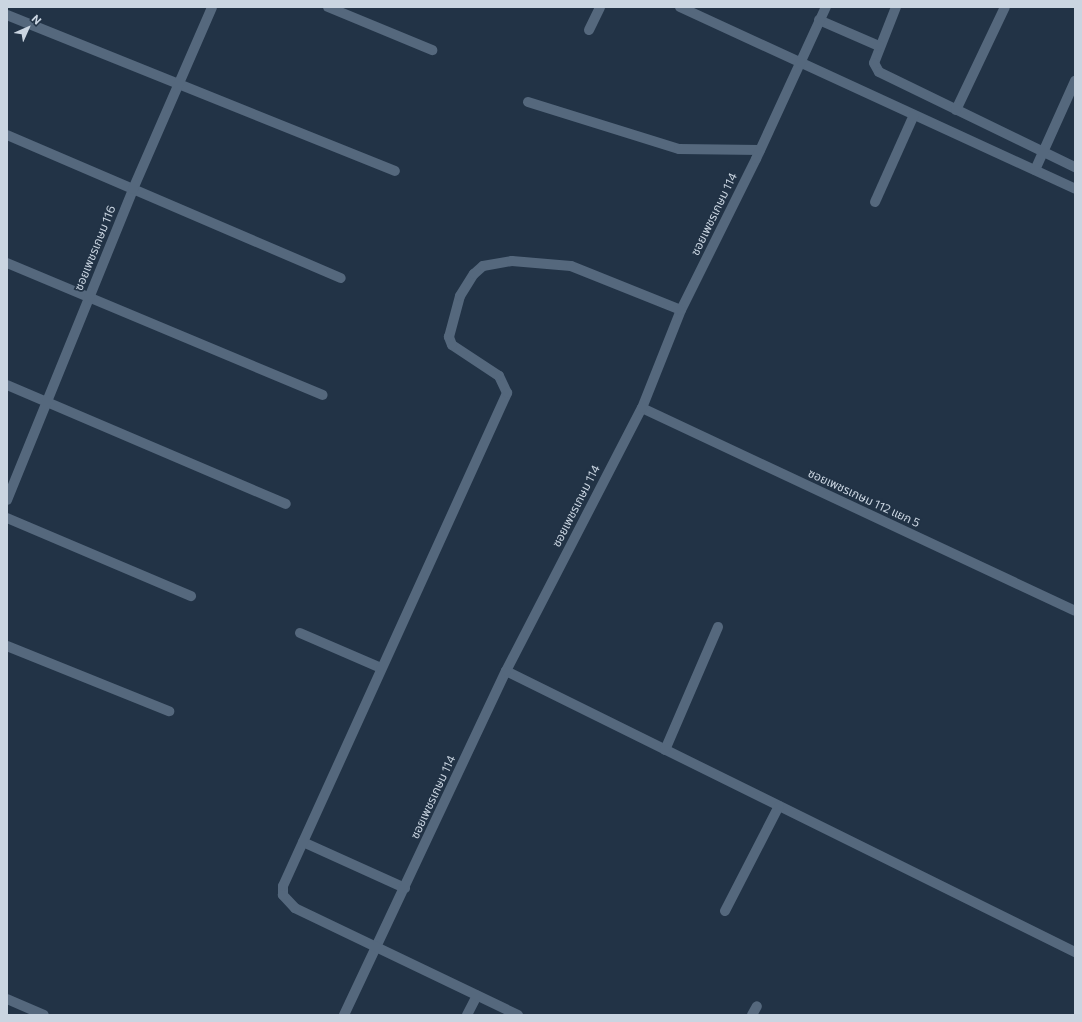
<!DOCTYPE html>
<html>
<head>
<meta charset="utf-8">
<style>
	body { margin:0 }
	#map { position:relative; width:1082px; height:1022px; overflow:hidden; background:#223346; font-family:Commissioner,"Noto Sans Thai",sans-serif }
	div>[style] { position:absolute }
	.minor>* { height:10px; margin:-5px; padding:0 5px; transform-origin:5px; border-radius:5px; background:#55687d }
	span { translate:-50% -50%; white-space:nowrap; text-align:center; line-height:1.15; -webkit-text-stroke:3.5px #223346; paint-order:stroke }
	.street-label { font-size:12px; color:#cad5e1 }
	.frame { position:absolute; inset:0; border:8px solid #cad5e1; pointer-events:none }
	.north { position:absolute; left:8px; top:8px; width:40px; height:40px; -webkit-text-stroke:3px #223346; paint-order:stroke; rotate:45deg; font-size:11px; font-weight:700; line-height:16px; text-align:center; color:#cad5e1 }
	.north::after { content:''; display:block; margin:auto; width:14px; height:18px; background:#cad5e1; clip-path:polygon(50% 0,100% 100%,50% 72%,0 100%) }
</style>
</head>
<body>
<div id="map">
	<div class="minor">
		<i style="left:328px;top:7px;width:113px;rotate:22.5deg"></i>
		<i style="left:680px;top:7px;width:435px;rotate:24.7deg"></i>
		<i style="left:896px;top:7px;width:60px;rotate:111.4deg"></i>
		<i style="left:874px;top:63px;width:10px;rotate:61deg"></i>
		<i style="left:879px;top:72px;width:218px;rotate:25.9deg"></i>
		<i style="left:7px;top:15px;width:418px;rotate:21.9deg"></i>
		<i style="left:819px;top:20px;width:65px;rotate:23.4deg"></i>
		<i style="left:589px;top:30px;width:25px;rotate:-64deg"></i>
		<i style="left:528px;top:102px;width:158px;rotate:17.3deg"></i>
		<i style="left:679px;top:149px;width:81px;rotate:0.7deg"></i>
		<i style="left:956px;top:110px;width:114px;rotate:-64.6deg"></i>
		<i style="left:7px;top:135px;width:363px;rotate:23.2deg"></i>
		<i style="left:1035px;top:170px;width:98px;rotate:-65.8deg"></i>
		<i style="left:875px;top:202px;width:95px;rotate:-65.9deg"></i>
		<i style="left:7px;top:263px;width:342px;rotate:22.7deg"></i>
		<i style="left:7px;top:385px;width:303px;rotate:23.1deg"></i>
		<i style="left:642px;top:408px;width:478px;rotate:25.1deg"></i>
		<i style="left:7px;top:500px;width:336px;rotate:-67.9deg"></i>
		<i style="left:133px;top:189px;width:198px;rotate:-66.5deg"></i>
		<i style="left:7px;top:518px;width:200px;rotate:23deg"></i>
		<i style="left:300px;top:633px;width:88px;rotate:23.4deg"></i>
		<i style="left:7px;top:646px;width:175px;rotate:21.9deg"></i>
		<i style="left:506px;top:671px;width:635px;rotate:26.28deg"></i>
		<i style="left:665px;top:750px;width:134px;rotate:-66.7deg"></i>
		<i style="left:303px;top:842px;width:112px;rotate:24.3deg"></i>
		<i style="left:725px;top:911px;width:118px;rotate:-62.8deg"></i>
		<i style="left:7px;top:999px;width:40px;rotate:23.4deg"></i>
		<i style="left:344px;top:1015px;width:380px;rotate:-64.8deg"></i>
		<i style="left:506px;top:671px;width:296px;rotate:-62.7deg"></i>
		<i style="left:642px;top:408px;width:105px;rotate:-68.3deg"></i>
		<i style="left:681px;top:310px;width:169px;rotate:-63.6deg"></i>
		<i style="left:756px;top:159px;width:167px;rotate:-65.3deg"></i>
		<i style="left:467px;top:1015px;width:22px;rotate:-63deg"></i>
		<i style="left:518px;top:1015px;width:247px;rotate:-154.4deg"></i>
		<i style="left:295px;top:908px;width:18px;rotate:-133deg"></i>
		<i style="left:283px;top:895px;width:9px;rotate:-90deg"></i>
		<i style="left:283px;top:886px;width:542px;rotate:-65.56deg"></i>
		<i style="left:507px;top:393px;width:19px;rotate:-115deg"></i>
		<i style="left:499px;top:376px;width:56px;rotate:-146.6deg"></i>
		<i style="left:452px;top:345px;width:9px;rotate:-111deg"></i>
		<i style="left:449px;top:337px;width:42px;rotate:-75deg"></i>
		<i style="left:460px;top:296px;width:26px;rotate:-58deg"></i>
		<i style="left:474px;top:274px;width:12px;rotate:-42deg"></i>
		<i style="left:483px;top:266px;width:29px;rotate:-10deg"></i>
		<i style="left:512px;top:261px;width:59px;rotate:4.8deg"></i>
		<i style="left:571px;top:266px;width:118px;rotate:21.8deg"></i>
		<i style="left:752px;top:1015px;width:10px;rotate:-61deg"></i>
	</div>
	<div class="street-label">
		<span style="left:714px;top:214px;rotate:-64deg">ซอยเพชรเกษม 114</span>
		<span style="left:95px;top:248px;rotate:-68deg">ซอยเพชรเกษม 116</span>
		<span style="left:864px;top:498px;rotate:25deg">ซอยเพชรเกษม 112 แยก 5</span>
		<span style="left:576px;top:506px;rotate:-63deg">ซอยเพชรเกษม 114</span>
		<span style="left:433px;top:797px;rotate:-65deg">ซอยเพชรเกษม 114</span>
	</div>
	<div class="frame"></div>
	<div class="north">N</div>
</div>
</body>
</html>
